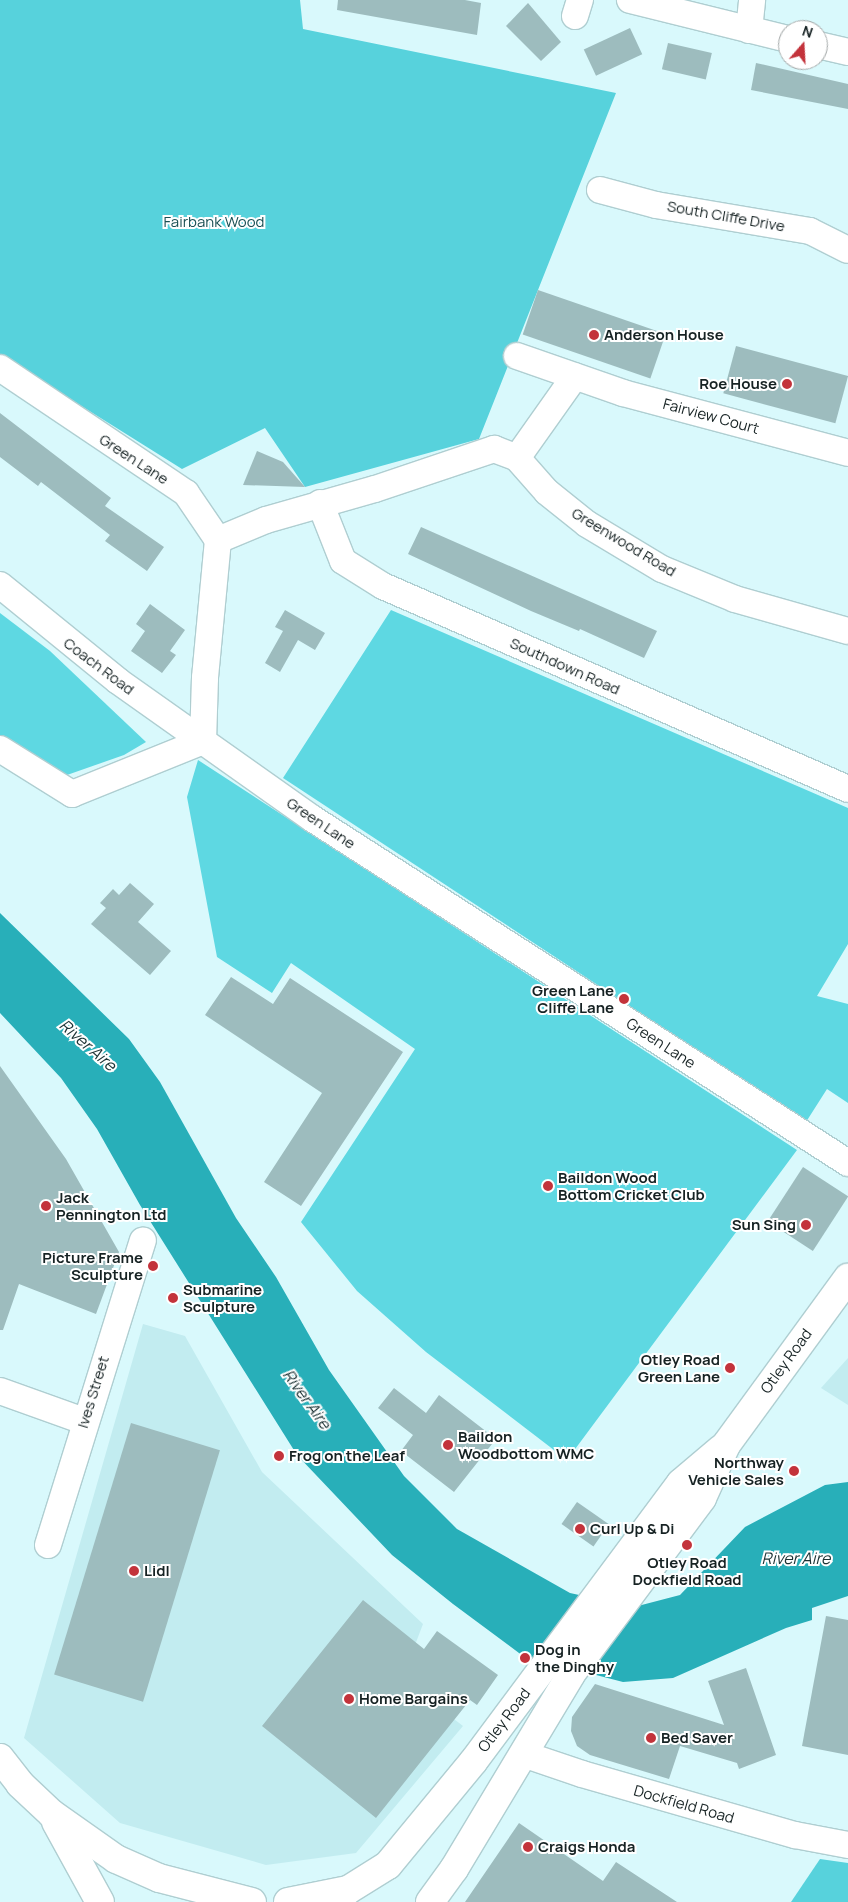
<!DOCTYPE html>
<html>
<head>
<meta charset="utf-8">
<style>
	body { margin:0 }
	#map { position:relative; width:848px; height:1902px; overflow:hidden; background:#d9f9fc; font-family:Manrope,sans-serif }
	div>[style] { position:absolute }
	.built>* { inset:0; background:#c2ecf0 }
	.green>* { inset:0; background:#5ed8e2 }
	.forest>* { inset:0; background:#57d2dc }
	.water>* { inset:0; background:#28afb9 }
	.building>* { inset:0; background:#9dbcbe; transform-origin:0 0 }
	.roads { filter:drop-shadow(1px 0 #afced1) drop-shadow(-1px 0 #afced1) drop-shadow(0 1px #afced1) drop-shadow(0 -1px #afced1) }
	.minor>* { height:26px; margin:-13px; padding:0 13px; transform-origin:13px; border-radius:13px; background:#fff }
	.tertiary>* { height:28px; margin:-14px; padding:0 14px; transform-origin:14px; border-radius:14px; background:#fff }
	.primary>* { height:28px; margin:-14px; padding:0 14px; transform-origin:14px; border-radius:14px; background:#fff }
	.dots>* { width:14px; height:14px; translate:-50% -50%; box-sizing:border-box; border:2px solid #fff; border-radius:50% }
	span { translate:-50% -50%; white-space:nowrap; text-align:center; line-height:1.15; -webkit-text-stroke:4px #fff; paint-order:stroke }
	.street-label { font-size:15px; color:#162223 }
	.park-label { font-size:15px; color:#1a5054 }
	.poi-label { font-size:15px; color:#162223; font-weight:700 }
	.left { translate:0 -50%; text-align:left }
	.right { translate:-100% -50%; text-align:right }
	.water-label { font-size:16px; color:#1b3133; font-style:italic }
	.north { position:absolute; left:778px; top:20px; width:50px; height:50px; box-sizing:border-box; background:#fff; border:1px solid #a2a7a7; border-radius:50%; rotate:19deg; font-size:14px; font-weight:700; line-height:20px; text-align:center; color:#162223 }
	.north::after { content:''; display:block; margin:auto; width:18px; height:22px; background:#c3333b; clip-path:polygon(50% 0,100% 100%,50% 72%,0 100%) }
</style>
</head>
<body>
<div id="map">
	<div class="built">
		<i style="clip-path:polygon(143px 1324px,185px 1336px,262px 1472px,423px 1624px,402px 1679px,463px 1726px,356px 1853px,266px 1865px,120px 1823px,24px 1738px)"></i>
		<i style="clip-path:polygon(848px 1358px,848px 1405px,821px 1388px)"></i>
	</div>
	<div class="green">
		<i style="clip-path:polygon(391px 610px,848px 808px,848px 944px,817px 996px,848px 1004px,848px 1103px,827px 1089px,806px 1122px,283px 778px)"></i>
		<i style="clip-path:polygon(0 613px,50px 651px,146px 742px,124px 755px,67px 775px,38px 773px,0 748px)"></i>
		<i style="clip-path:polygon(198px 760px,797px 1150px,567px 1460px,426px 1352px,357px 1291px,301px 1222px,415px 1049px,291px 963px,272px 993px,217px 957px,187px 797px)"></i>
	</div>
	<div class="forest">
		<i style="clip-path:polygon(0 0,300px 0,303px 29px,616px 93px,479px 439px,305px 487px,265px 428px,182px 469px,0 355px)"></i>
		<i style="clip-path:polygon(820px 1859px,848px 1863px,848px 1902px,791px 1902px)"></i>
	</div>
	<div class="water">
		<i style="clip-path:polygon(0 913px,129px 1039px,160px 1082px,236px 1218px,276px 1277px,329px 1370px,404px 1476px,457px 1529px,570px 1593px,634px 1607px,680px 1595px,745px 1527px,825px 1485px,848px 1482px,848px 1596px,812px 1608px,812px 1620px,786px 1628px,673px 1678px,623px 1682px,523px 1656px,453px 1604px,392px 1555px,297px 1455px,140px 1205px,97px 1129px,61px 1078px,0 1013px)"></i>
	</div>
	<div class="building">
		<i style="clip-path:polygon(338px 0,465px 0,481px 3px,477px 35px,337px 10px)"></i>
		<i style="clip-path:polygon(528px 3px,561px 42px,541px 61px,506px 26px)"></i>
		<i style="left:630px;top:28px;width:29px;height:51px;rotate:65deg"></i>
		<i style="left:668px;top:43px;width:45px;height:27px;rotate:13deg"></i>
		<i style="clip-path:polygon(756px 63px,848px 84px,848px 109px,751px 90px)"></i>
		<i style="left:538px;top:290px;width:135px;height:47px;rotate:19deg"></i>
		<i style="left:736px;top:346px;width:116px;height:49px;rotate:15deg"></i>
		<i style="clip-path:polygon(0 413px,111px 498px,105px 506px,164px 547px,147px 571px,105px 541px,110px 535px,41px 482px,38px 486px,0 457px)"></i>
		<i style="clip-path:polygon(257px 451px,283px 462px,305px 487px,243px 485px)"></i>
		<i style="clip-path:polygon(421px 527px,657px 631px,644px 658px,580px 629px,579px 631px,531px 611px,408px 554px)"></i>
		<i style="clip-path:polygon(150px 604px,185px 630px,170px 651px,176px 655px,162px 673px,131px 651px,145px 631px,136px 624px)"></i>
		<i style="clip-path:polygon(285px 610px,325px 633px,315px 650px,298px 640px,280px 672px,265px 663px,283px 631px,275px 627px)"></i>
		<i style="clip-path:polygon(130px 883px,154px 904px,138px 922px,171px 951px,150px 975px,91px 924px,106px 908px,100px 903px,113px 889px,119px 895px)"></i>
		<i style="clip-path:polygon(231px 977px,273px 1004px,290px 978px,403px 1052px,301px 1206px,264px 1182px,322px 1093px,205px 1015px)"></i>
		<i style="clip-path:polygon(0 1066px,66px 1159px,119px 1252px,96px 1314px,19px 1284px,3px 1330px,0 1330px)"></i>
		<i style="left:803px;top:1167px;width:54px;height:65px;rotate:33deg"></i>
		<i style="clip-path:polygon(394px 1388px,426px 1413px,439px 1395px,496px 1439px,454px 1492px,401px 1451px,413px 1435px,378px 1408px)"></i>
		<i style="left:131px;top:1423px;width:93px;height:263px;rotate:17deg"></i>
		<i style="left:577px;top:1502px;width:39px;height:27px;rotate:35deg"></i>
		<i style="clip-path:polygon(363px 1600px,424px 1649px,437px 1631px,498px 1675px,477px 1705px,470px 1700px,376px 1818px,262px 1726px)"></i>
		<i style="clip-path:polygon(826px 1616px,848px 1620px,848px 1755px,802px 1746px)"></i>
		<i style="clip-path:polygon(746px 1668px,776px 1755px,739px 1769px,737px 1763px,680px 1746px,669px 1779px,590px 1755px,577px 1746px,571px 1731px,572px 1717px,595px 1684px,724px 1725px,708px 1681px)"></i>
		<i style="clip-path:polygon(519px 1823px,603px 1881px,616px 1862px,677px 1902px,465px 1902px)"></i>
	</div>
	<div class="roads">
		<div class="minor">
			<i style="left:630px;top:0;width:163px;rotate:13.9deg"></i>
			<i style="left:575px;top:16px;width:17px;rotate:-73deg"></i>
			<i style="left:749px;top:30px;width:30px;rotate:-84deg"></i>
			<i style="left:818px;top:45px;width:31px;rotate:13deg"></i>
			<i style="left:600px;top:190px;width:58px;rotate:15deg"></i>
			<i style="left:656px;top:205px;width:156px;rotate:9.6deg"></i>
			<i style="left:810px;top:231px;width:42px;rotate:26.6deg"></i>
			<i style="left:517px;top:356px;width:112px;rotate:19.2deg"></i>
			<i style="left:623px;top:393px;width:233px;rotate:14.9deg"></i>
			<i style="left:0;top:368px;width:224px;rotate:33.9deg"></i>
			<i style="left:186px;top:493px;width:57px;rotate:55.8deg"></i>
			<i style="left:218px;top:540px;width:139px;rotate:95.4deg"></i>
			<i style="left:205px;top:678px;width:63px;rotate:91.8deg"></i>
			<i style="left:517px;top:458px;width:100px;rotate:-54.7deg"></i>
			<i style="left:320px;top:503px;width:62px;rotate:68.4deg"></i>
			<i style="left:343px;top:561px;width:47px;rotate:32deg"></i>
			<i style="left:383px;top:586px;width:507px;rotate:23.58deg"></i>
			<i style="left:218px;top:540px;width:52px;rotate:-22.6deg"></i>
			<i style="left:266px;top:520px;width:113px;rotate:-15.9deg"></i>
			<i style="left:375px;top:489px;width:126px;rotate:-18.6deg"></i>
			<i style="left:494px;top:449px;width:25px;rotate:21deg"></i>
			<i style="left:517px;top:458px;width:45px;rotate:48.6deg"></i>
			<i style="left:547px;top:492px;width:51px;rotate:38.7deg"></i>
			<i style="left:587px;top:524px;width:87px;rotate:31deg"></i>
			<i style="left:662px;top:569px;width:79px;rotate:22.3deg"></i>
			<i style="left:735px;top:599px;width:117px;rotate:15.8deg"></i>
			<i style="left:0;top:585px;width:152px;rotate:39.1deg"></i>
			<i style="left:118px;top:681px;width:239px;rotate:35.3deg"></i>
			<i style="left:313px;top:819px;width:636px;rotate:32.74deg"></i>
			<i style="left:0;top:749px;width:85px;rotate:32deg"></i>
			<i style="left:72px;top:794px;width:141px;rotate:-22deg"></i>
			<i style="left:0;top:1391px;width:89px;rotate:19.7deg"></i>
			<i style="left:48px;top:1545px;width:319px;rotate:-72.7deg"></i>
			<i style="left:523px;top:1754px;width:62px;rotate:18.7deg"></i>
			<i style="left:582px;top:1774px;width:222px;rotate:16deg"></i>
			<i style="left:795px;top:1835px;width:54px;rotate:10.7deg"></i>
		</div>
		<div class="tertiary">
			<i style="left:0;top:1758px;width:33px;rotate:52deg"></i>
			<i style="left:20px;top:1784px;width:44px;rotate:43.2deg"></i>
			<i style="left:52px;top:1814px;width:78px;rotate:35.1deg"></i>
			<i style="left:116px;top:1859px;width:47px;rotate:23.8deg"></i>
			<i style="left:159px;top:1878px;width:96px;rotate:14.5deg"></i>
			<i style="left:56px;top:1822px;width:91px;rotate:61.2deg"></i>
		</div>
		<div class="primary">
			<i style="left:288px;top:1902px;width:61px;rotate:-11.3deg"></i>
			<i style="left:348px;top:1890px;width:47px;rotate:-32deg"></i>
			<i style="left:388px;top:1865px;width:134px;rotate:-50.5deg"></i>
			<i style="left:473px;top:1762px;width:348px;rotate:-53.3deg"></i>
			<i style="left:681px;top:1483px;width:52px;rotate:-40.4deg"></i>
			<i style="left:430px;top:1902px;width:41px;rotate:-54deg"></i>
			<i style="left:454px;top:1869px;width:227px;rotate:-59deg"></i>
			<i style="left:571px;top:1674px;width:219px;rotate:-53.3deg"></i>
			<i style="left:702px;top:1498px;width:58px;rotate:-65.6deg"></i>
			<i style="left:726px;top:1445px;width:207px;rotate:-53.9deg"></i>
		</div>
	</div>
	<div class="dots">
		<i style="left:594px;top:335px;background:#c3333b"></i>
		<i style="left:787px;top:384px;background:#c3333b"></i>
		<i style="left:624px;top:999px;background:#c3333b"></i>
		<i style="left:548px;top:1186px;background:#c3333b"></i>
		<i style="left:46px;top:1206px;background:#c3333b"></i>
		<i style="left:806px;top:1225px;background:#c3333b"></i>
		<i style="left:153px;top:1266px;background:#c3333b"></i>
		<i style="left:173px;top:1298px;background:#c3333b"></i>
		<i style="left:730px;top:1368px;background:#c3333b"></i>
		<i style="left:448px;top:1445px;background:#c3333b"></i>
		<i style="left:279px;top:1456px;background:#c3333b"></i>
		<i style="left:794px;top:1471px;background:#c3333b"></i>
		<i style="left:580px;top:1529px;background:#c3333b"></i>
		<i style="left:687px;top:1545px;background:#c3333b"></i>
		<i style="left:134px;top:1571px;background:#c3333b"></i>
		<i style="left:525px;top:1658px;background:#c3333b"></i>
		<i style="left:349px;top:1699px;background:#c3333b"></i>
		<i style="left:651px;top:1738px;background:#c3333b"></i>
		<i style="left:528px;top:1847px;background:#c3333b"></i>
	</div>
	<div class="street-label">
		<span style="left:726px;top:216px;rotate:10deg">South Cliffe Drive</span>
		<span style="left:711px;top:416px;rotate:15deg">Fairview Court</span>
		<span style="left:134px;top:459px;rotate:33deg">Green Lane</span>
		<span style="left:624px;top:542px;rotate:31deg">Greenwood Road</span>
		<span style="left:99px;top:666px;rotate:37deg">Coach Road</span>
		<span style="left:565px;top:666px;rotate:24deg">Southdown Road</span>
		<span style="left:321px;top:823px;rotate:34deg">Green Lane</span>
		<span style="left:661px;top:1043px;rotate:33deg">Green Lane</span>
		<span style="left:786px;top:1361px;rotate:-54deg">Otley Road</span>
		<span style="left:93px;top:1392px;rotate:-73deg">Ives Street</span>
		<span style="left:504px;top:1720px;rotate:-53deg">Otley Road</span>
		<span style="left:684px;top:1804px;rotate:16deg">Dockfield Road</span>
	</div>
	<div class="park-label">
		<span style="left:214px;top:222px">Fairbank Wood</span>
	</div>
	<div class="poi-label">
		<span class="left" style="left:604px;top:335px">Anderson House</span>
		<span class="right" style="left:777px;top:384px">Roe House</span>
		<span class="right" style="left:614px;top:999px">Green Lane<br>Cliffe Lane</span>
		<span class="left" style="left:558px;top:1186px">Baildon Wood<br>Bottom Cricket Club</span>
		<span class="left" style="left:56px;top:1206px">Jack<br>Pennington Ltd</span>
		<span class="right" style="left:796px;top:1225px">Sun Sing</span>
		<span class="right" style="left:143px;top:1266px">Picture Frame<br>Sculpture</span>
		<span class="left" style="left:183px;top:1298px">Submarine<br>Sculpture</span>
		<span class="right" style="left:720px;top:1368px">Otley Road<br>Green Lane</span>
		<span class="left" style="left:458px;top:1445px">Baildon<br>Woodbottom WMC</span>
		<span class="left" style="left:289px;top:1456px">Frog on the Leaf</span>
		<span class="right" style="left:784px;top:1471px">Northway<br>Vehicle Sales</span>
		<span class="left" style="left:590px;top:1529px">Curl Up &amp; Di</span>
		<span style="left:687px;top:1571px">Otley Road<br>Dockfield Road</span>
		<span class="left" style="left:144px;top:1571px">Lidl</span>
		<span class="left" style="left:535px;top:1658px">Dog in<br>the Dinghy</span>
		<span class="left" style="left:359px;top:1699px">Home Bargains</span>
		<span class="left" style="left:661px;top:1738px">Bed Saver</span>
		<span class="left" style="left:538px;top:1847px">Craigs Honda</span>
	</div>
	<div class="water-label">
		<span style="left:88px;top:1045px;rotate:41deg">River Aire</span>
		<span style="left:307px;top:1399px;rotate:54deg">River Aire</span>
		<span style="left:796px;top:1558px">River Aire</span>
	</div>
	<div class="north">N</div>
</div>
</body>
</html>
